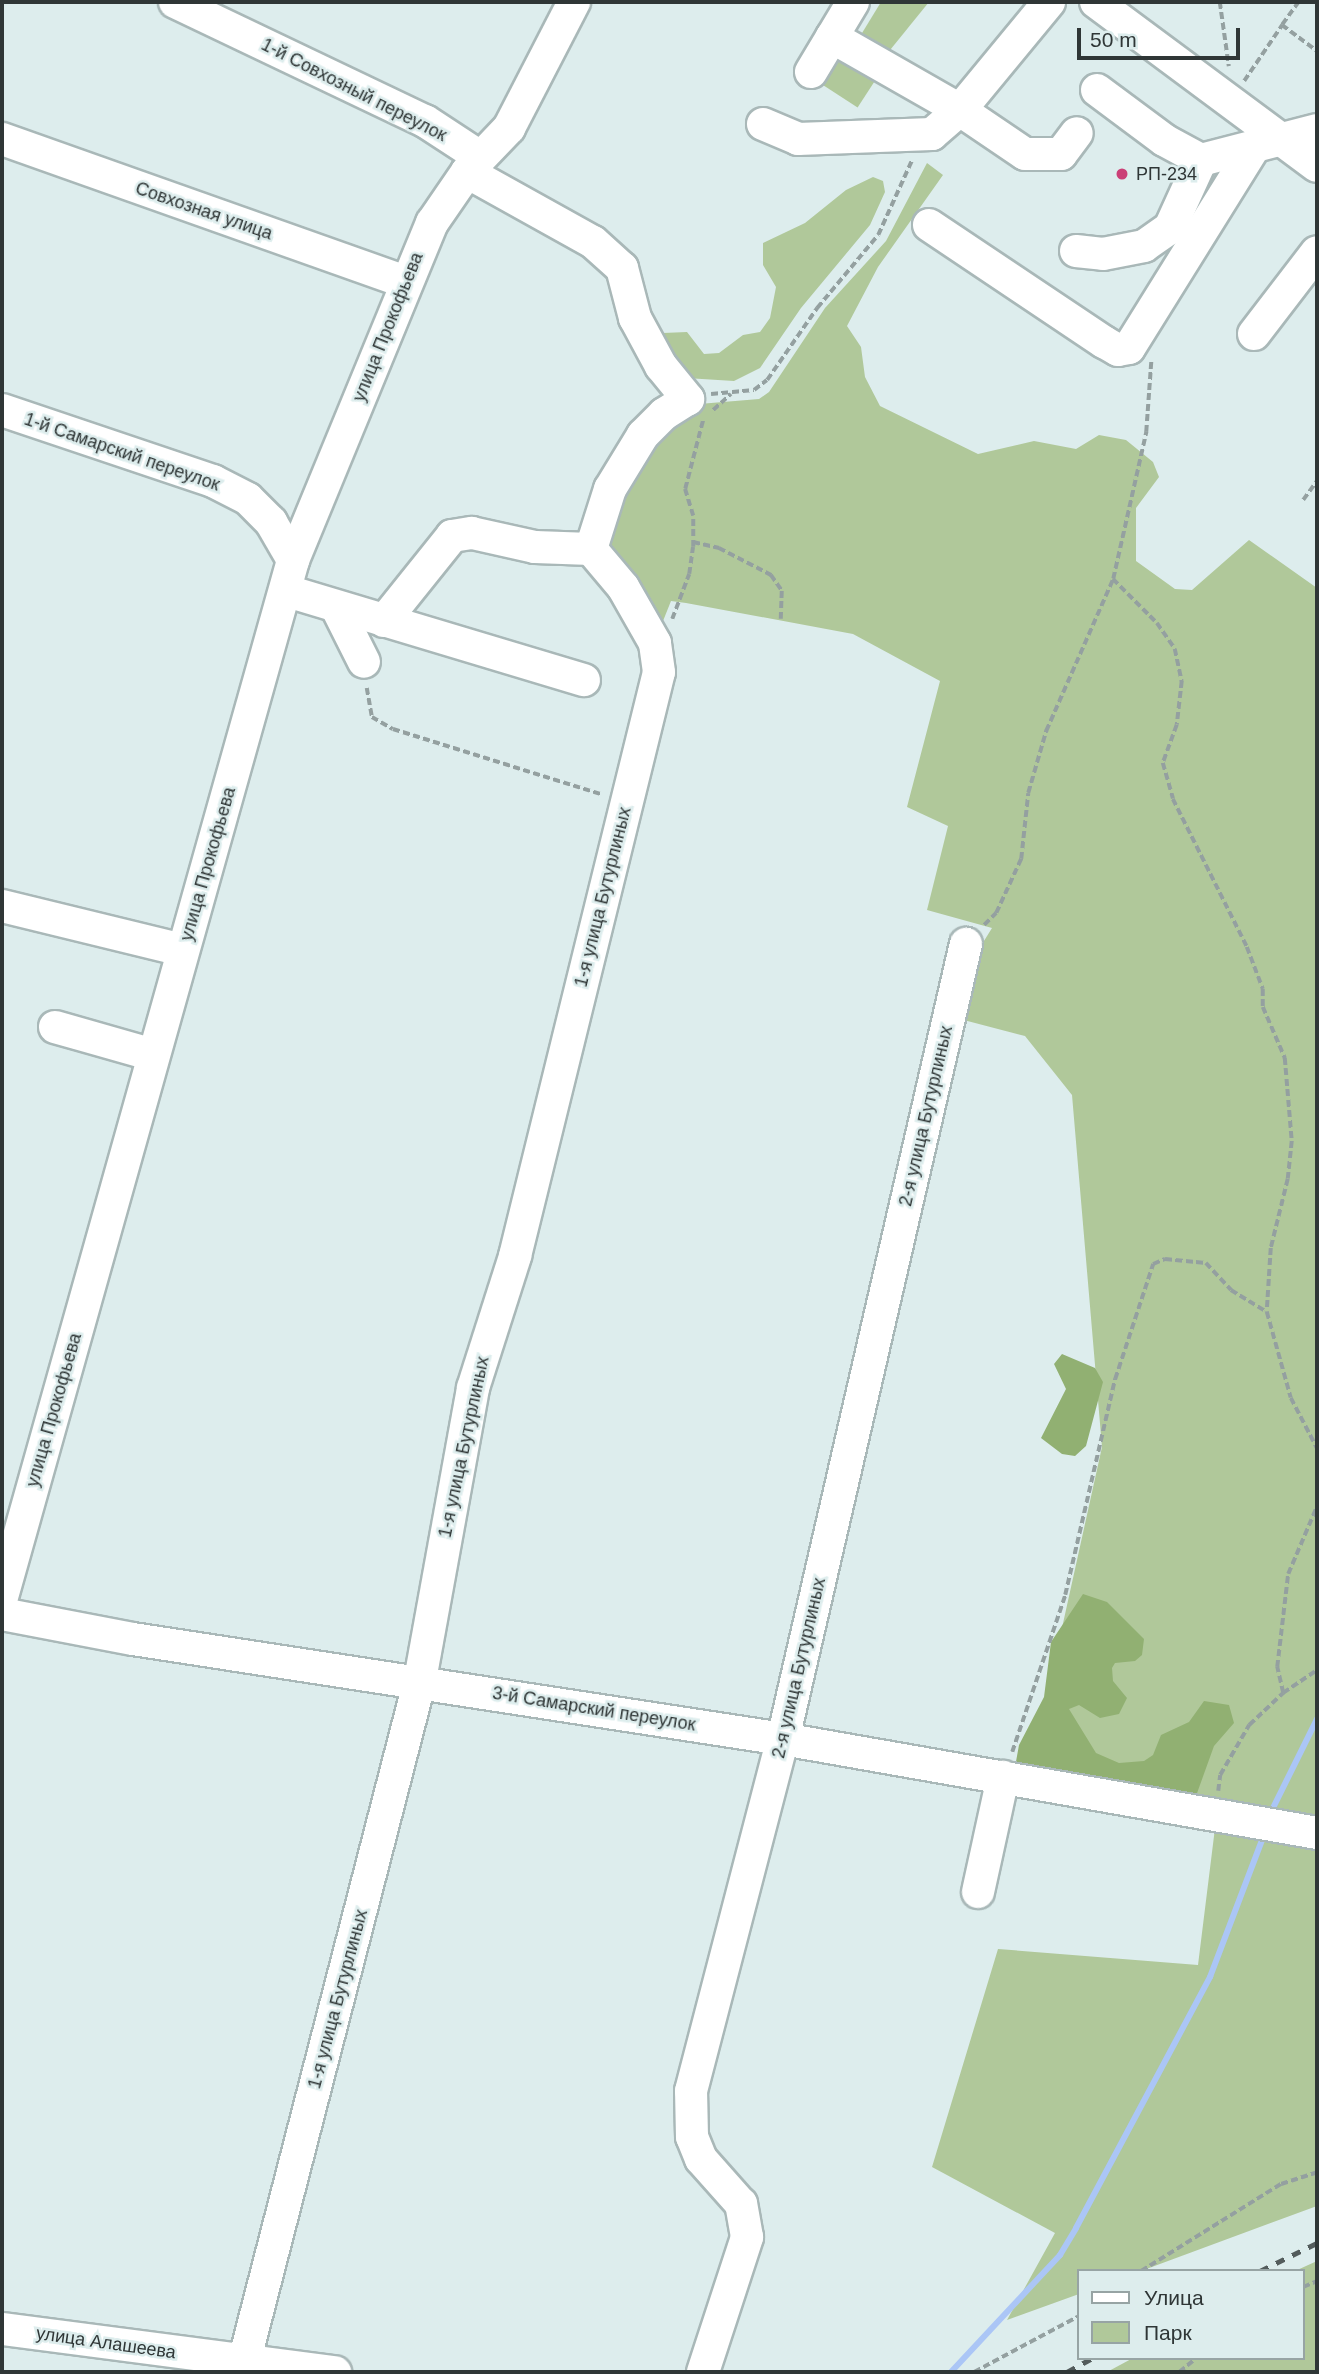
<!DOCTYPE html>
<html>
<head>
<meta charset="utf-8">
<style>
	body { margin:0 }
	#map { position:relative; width:1319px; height:2374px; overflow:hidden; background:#ddeded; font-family:Helvetica,sans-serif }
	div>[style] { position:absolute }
	.green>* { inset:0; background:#b0c89a; transform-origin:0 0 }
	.forest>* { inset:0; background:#91b072 }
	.stream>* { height:6px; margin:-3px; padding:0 3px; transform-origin:3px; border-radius:3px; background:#abc6f6 }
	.path>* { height:3.5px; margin-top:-1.75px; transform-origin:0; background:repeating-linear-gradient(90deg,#94a0a0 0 7px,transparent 0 10.5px) }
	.roads { filter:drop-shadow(2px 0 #a9b8b8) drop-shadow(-2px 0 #a9b8b8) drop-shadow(0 2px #a9b8b8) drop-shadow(0 -2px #a9b8b8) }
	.minor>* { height:32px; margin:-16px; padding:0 16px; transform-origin:16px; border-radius:16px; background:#fff }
	.rail>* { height:5px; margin-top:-2.5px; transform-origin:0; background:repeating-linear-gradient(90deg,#535c5c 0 9px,transparent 0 18px) }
	.dots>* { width:19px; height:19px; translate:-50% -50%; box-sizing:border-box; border:4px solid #ddeded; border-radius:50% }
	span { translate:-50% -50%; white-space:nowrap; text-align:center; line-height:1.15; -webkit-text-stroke:5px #ddeded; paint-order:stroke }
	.street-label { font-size:18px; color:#2f3636 }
	.poi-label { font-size:18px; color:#2f3636 }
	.left { translate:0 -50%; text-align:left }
	.frame { position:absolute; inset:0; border:4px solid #2f3636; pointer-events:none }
	.legend { position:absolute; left:1077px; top:2269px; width:228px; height:91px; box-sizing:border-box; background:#ddeded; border:2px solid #97a4a4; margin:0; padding:9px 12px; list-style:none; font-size:21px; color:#2f3636 }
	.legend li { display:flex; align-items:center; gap:14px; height:35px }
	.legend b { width:35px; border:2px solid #97a4a4 }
	.scale { position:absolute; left:1077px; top:28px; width:163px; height:32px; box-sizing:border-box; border:4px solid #2f3636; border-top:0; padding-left:9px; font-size:21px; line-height:24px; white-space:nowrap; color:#2f3636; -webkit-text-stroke:5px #ddeded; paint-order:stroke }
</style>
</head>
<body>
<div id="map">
	<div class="green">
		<i style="clip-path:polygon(881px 2px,929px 2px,886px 55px,859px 38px)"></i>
		<i style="left:840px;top:52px;width:45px;height:37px;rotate:33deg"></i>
		<i style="clip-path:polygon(927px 163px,943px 175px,878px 267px,847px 326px,861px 347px,865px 377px,880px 406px,978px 454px,1034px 441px,1076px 449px,1099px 435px,1126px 440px,1153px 462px,1159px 477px,1136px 508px,1136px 561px,1175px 589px,1192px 590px,1249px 540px,1317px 588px,1317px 2206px,1141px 2271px,1079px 2271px,1079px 2294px,1007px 2320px,1055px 2233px,932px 2167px,998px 1949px,1198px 1965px,1215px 1828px,1033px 1759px,1102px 1447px,1072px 1095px,1025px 1036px,956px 1018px,966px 970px,992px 928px,927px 910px,948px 826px,907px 807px,940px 681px,853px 634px,686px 603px,671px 601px,659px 631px,604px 551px,605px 525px,658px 430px,699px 404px,759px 399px,769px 392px,825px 308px,886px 241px)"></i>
		<i style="clip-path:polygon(873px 177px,883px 181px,885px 192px,870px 225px,801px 308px,760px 368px,734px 381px,686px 378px,659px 341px,663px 333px,687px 332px,704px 354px,719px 353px,743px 335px,760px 332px,770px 318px,776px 287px,763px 265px,763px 243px,805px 223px,846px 190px)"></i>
		<i style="clip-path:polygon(1317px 2261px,1317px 2372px,1107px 2372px,1133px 2358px,1303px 2358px,1303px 2271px,1295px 2271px)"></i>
	</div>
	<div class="forest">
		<i style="clip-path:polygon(1062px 1354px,1095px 1368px,1103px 1382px,1086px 1446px,1075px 1456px,1062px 1454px,1041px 1438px,1066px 1389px,1054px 1364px)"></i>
		<i style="clip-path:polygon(1083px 1594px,1107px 1602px,1144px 1639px,1142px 1655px,1135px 1661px,1115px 1663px,1112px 1668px,1113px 1681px,1127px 1698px,1119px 1714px,1100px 1718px,1079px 1705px,1069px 1709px,1096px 1753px,1119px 1763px,1144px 1761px,1153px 1755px,1161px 1735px,1189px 1722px,1204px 1701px,1229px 1705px,1234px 1723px,1214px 1746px,1196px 1796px,1015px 1767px,1019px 1745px,1044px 1697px,1051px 1642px)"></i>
	</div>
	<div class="stream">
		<i style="left:1272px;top:1810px;width:102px;rotate:-63.7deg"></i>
		<i style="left:951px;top:2372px;width:160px;rotate:-47deg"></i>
		<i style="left:1060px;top:2255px;width:31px;rotate:-59deg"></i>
		<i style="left:1076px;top:2228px;width:285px;rotate:-61.9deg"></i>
		<i style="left:1210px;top:1977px;width:155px;rotate:-69.2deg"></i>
	</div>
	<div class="path">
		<i style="left:1220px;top:2px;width:65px;rotate:82deg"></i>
		<i style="left:1299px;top:2px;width:29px;rotate:126deg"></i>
		<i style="left:1282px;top:25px;width:44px;rotate:36.6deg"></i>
		<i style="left:1244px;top:81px;width:68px;rotate:-55.8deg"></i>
		<i style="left:711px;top:394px;width:43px;rotate:-5.3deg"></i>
		<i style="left:754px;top:390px;width:16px;rotate:-38deg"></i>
		<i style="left:767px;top:380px;width:88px;rotate:-55.2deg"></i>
		<i style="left:817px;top:308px;width:95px;rotate:-50.1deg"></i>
		<i style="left:878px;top:235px;width:82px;rotate:-65.6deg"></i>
		<i style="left:713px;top:410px;width:24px;rotate:-42deg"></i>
		<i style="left:1303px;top:500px;width:24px;rotate:-54deg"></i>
		<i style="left:693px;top:542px;width:27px;rotate:13deg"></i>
		<i style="left:719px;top:548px;width:59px;rotate:27.4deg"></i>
		<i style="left:771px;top:575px;width:19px;rotate:55deg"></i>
		<i style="left:782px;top:591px;width:28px;rotate:92deg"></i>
		<i style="left:1113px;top:579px;width:62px;rotate:45deg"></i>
		<i style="left:1157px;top:623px;width:32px;rotate:55deg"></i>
		<i style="left:1175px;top:649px;width:33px;rotate:78deg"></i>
		<i style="left:1182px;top:681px;width:44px;rotate:96.5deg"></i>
		<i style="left:1177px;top:725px;width:40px;rotate:110.2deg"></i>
		<i style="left:1163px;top:763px;width:37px;rotate:74deg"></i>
		<i style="left:1173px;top:799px;width:165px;rotate:63.4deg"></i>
		<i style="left:1247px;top:947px;width:45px;rotate:69.1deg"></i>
		<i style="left:1263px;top:989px;width:18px;rotate:90deg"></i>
		<i style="left:1263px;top:1007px;width:56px;rotate:66.7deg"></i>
		<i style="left:1285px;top:1058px;width:83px;rotate:85.2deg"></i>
		<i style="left:1292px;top:1141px;width:38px;rotate:96deg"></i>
		<i style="left:1288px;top:1179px;width:71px;rotate:103.8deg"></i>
		<i style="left:1271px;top:1248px;width:64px;rotate:93.6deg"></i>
		<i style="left:1267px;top:1312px;width:89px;rotate:74.4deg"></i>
		<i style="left:1291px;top:1398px;width:56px;rotate:62.5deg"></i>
		<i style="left:672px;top:619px;width:48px;rotate:-69.3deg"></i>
		<i style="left:689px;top:574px;width:27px;rotate:-82deg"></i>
		<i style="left:693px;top:547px;width:31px;rotate:-90deg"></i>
		<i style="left:693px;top:516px;width:28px;rotate:-107deg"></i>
		<i style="left:685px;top:489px;width:71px;rotate:-75.4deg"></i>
		<i style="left:367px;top:688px;width:29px;rotate:80deg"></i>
		<i style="left:372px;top:717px;width:24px;rotate:30deg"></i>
		<i style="left:393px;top:729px;width:218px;rotate:17.4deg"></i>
		<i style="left:984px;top:925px;width:17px;rotate:-45deg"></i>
		<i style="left:996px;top:913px;width:60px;rotate:-65.2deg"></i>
		<i style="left:1021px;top:859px;width:66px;rotate:-83.9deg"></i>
		<i style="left:1028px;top:793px;width:65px;rotate:-73.8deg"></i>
		<i style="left:1046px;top:731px;width:166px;rotate:-66.2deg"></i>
		<i style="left:1113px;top:579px;width:151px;rotate:-77.3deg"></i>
		<i style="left:1146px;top:432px;width:70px;rotate:-85.9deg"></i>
		<i style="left:1283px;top:1693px;width:27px;rotate:-103deg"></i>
		<i style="left:1277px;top:1667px;width:94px;rotate:-83.3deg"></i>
		<i style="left:1288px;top:1574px;width:74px;rotate:-66.9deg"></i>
		<i style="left:1012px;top:1752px;width:166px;rotate:-71.3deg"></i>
		<i style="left:1065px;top:1595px;width:222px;rotate:-77deg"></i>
		<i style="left:1115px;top:1379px;width:121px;rotate:-71.7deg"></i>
		<i style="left:1153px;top:1264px;width:13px;rotate:-23deg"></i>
		<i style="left:1165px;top:1259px;width:41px;rotate:5.6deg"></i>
		<i style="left:1206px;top:1263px;width:37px;rotate:47deg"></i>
		<i style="left:1231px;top:1290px;width:42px;rotate:31.4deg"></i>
		<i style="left:1218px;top:1791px;width:16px;rotate:-83deg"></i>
		<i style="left:1220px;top:1775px;width:58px;rotate:-59.9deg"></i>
		<i style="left:1249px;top:1725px;width:47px;rotate:-43.3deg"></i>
		<i style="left:1283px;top:1693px;width:41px;rotate:-34.1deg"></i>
		<i style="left:1141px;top:2271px;width:165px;rotate:-31.9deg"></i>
		<i style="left:1281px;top:2184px;width:38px;rotate:-18deg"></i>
		<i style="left:1303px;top:2287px;width:15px;rotate:-23deg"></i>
		<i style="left:974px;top:2372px;width:119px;rotate:-28.1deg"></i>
		<i style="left:1179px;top:2372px;width:22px;rotate:-39deg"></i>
	</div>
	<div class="roads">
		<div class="minor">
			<i style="left:175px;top:2px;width:277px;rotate:25.5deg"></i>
			<i style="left:425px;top:121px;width:66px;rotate:33.2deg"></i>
			<i style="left:853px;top:2px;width:41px;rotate:121deg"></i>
			<i style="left:832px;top:37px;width:147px;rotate:29.7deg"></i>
			<i style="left:960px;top:110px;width:78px;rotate:34.1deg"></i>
			<i style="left:1025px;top:154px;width:36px"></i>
			<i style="left:1061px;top:154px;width:26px;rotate:-53deg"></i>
			<i style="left:1096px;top:2px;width:275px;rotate:36.6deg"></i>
			<i style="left:811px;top:72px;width:41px;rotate:-59deg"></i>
			<i style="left:1097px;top:90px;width:84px;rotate:36.7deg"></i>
			<i style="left:1164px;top:140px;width:42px;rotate:28.4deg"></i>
			<i style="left:1201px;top:160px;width:120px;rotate:-14.5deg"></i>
			<i style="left:763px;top:124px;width:38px;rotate:23deg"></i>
			<i style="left:798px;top:139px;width:134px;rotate:-2.1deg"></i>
			<i style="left:932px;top:134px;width:37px;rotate:-41deg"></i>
			<i style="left:960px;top:110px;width:140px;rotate:-50.5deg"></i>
			<i style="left:2px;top:139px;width:429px;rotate:19.5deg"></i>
			<i style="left:467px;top:172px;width:144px;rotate:29.1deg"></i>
			<i style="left:593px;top:242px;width:39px;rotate:42deg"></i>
			<i style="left:622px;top:268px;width:52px;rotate:75.4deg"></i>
			<i style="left:635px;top:318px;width:55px;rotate:61.6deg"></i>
			<i style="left:661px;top:366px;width:43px;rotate:50.7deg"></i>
			<i style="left:688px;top:399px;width:28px;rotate:148deg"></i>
			<i style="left:664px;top:414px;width:30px;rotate:135deg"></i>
			<i style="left:643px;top:435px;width:63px;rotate:121.4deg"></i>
			<i style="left:610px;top:489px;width:63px;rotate:107.6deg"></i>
			<i style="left:929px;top:225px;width:211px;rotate:33.8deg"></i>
			<i style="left:1104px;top:342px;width:16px;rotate:30deg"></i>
			<i style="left:1118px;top:350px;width:11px;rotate:-10deg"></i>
			<i style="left:1129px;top:348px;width:240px;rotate:-58.1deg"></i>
			<i style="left:1076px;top:251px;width:27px;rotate:6deg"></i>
			<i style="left:1103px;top:254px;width:42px;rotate:-11deg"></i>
			<i style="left:1144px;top:246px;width:32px;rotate:-35deg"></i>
			<i style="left:1170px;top:228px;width:75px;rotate:-65.5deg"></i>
			<i style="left:1254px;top:334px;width:103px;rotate:-52.5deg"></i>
			<i style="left:2px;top:410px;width:223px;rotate:18.6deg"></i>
			<i style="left:213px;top:481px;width:39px;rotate:27deg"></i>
			<i style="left:248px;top:499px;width:33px;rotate:45deg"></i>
			<i style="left:271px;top:522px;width:44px;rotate:59.9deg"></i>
			<i style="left:287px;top:591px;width:310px;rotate:16.7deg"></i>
			<i style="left:337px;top:608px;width:60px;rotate:63.4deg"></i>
			<i style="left:384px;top:621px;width:109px;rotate:-51.3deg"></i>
			<i style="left:452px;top:536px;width:20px;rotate:-9deg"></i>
			<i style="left:472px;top:533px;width:65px;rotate:12.5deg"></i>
			<i style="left:535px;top:547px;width:56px;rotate:2deg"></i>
			<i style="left:2px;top:906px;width:185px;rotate:13.7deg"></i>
			<i style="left:55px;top:1027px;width:102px;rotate:15.9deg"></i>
			<i style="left:2px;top:1597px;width:1077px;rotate:-74.32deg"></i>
			<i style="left:293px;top:560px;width:365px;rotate:-67.6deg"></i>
			<i style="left:432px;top:223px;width:62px;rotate:-55.5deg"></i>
			<i style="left:467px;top:172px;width:61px;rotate:-46.3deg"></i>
			<i style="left:509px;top:128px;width:142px;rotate:-62.7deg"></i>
			<i style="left:2px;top:1614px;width:133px;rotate:10.8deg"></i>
			<i style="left:133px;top:1639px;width:658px;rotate:8.75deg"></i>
			<i style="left:783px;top:1739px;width:542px;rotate:9.98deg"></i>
			<i style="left:978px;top:1892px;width:118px;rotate:-77.7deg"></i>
			<i style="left:2px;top:2329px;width:336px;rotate:7.4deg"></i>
			<i style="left:244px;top:2362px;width:704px;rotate:-75.53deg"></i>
			<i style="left:420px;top:1680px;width:297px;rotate:-79.7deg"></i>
			<i style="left:473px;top:1388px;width:139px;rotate:-72.3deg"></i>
			<i style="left:515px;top:1256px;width:601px;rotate:-76.15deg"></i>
			<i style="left:659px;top:672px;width:29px;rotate:-98deg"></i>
			<i style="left:655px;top:643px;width:64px;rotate:-119.7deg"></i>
			<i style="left:623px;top:587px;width:50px;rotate:-130.1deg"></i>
			<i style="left:703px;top:2372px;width:142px;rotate:-71.9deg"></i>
			<i style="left:747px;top:2237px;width:34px;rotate:-100deg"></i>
			<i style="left:741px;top:2204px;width:60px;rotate:-131.6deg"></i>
			<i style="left:701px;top:2159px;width:24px;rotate:-112deg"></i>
			<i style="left:692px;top:2137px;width:46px;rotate:-91.2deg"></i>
			<i style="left:691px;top:2091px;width:364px;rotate:-75.4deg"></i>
			<i style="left:783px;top:1739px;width:816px;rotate:-77.04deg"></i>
		</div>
	</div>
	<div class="rail">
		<i style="left:1260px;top:2271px;width:64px;rotate:-26.2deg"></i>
		<i style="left:1067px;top:2372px;width:29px;rotate:-29deg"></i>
	</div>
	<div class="dots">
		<i style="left:1122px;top:174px;background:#cb4077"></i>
	</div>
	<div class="street-label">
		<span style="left:354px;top:90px;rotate:27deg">1-й Совхозный переулок</span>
		<span style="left:204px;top:211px;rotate:19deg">Совхозная улица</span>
		<span style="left:388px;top:327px;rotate:-68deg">улица Прокофьева</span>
		<span style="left:122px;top:452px;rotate:19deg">1-й Самарский переулок</span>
		<span style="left:208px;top:864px;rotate:-74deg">улица Прокофьева</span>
		<span style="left:603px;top:897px;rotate:-76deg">1-я улица Бутурлиных</span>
		<span style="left:926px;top:1116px;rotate:-77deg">2-я улица Бутурлиных</span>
		<span style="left:54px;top:1410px;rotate:-74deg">улица Прокофьева</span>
		<span style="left:464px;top:1447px;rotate:-78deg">1-я улица Бутурлиных</span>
		<span style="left:799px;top:1668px;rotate:-77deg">2-я улица Бутурлиных</span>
		<span style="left:594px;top:1709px;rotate:9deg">3-й Самарский переулок</span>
		<span style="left:338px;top:1999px;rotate:-75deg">1-я улица Бутурлиных</span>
		<span style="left:106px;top:2343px;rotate:8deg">улица Алашеева</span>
	</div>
	<div class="poi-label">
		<span class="left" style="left:1136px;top:174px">РП-234</span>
	</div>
	<div class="frame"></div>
	<ul class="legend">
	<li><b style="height:9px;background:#fff"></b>Улица</li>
	<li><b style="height:19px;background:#b0c89a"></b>Парк</li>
	</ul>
	<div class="scale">50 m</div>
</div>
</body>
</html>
